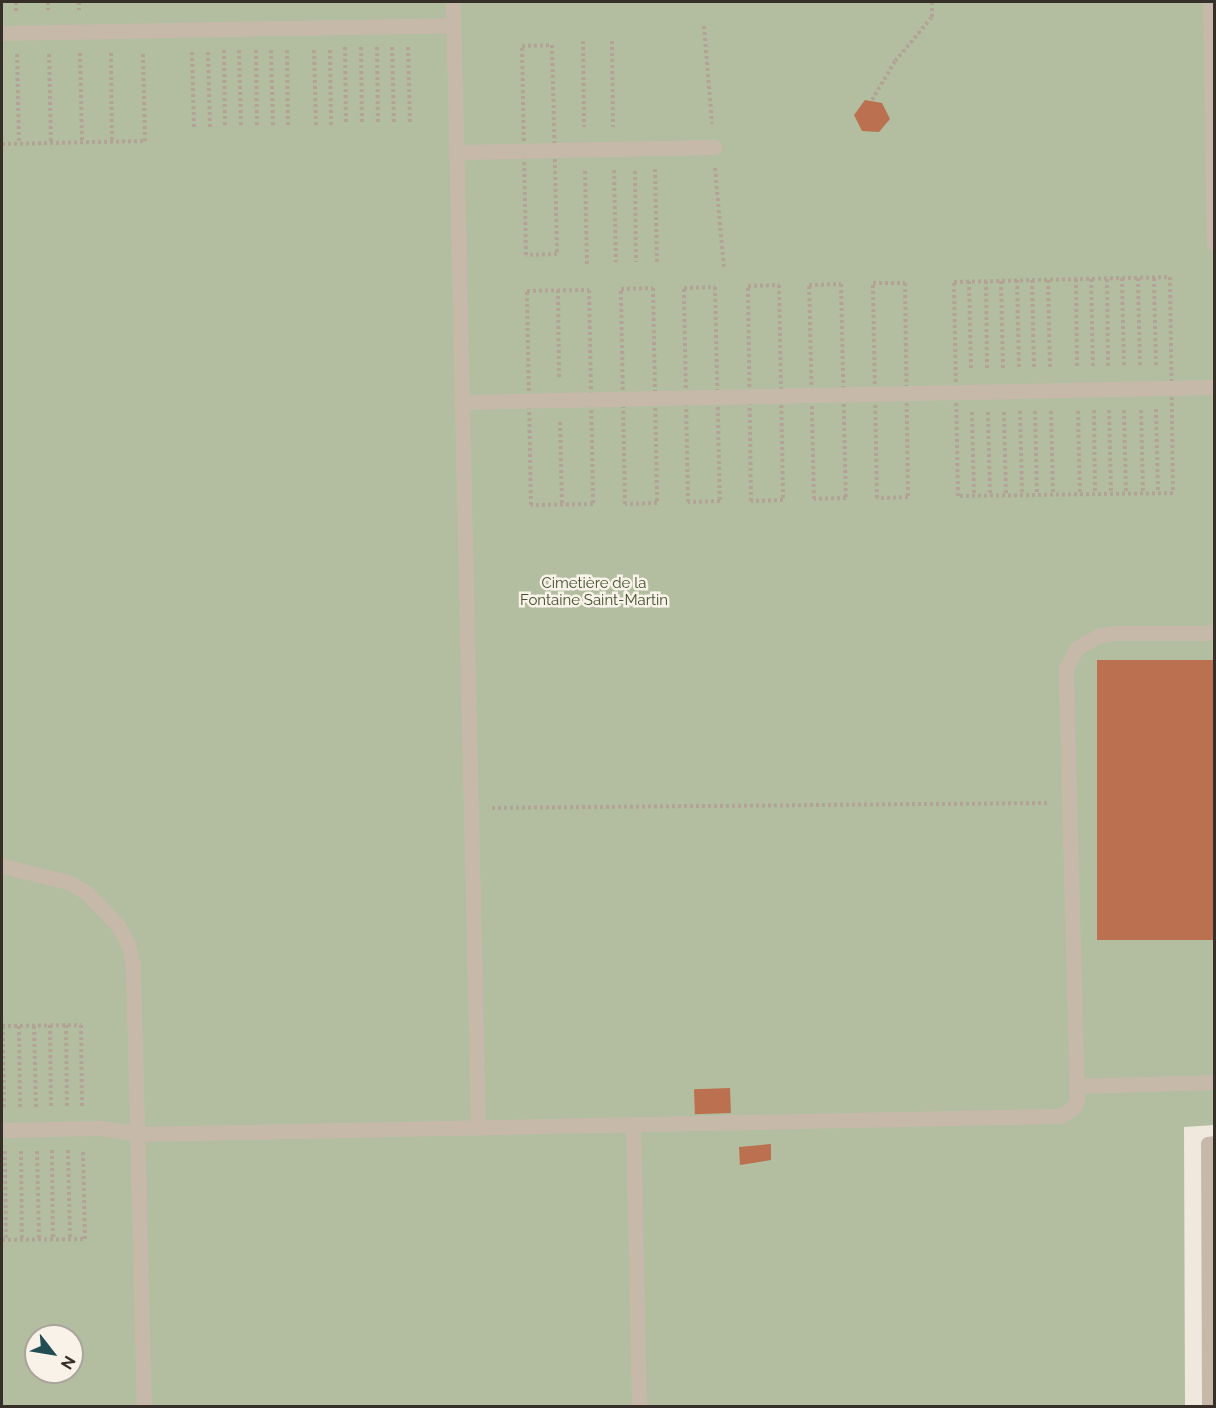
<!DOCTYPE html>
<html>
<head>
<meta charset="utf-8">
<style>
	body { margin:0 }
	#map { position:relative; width:1216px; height:1408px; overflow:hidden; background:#f0e8dd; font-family:Raleway,sans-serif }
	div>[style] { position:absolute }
	.green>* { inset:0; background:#b2be9f }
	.building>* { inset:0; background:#bb7050; transform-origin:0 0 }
	.path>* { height:4px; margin-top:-2px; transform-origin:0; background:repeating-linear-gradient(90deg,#b3a395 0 3px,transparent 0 6px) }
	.minor>* { height:15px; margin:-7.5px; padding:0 7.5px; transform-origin:7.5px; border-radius:7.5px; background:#c7b9aa }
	span { translate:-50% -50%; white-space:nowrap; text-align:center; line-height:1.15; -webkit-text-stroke:5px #f8f2e9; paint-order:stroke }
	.park-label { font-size:15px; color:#43512f }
	.frame { position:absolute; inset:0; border:3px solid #352e29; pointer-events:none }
	.north { position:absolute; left:24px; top:1324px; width:60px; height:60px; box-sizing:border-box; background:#f8f2e9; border:2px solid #aaa49c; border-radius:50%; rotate:121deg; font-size:16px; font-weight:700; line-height:24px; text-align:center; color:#352e29 }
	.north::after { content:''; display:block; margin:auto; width:21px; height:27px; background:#224e53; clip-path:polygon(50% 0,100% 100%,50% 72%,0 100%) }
</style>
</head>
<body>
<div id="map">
	<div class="green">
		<i style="clip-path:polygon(evenodd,2px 2px,1214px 2px,1214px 1125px,1184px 1127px,1185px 1406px,2px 1406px,2px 2px,36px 1336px,72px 1336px,72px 1372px,36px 1372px,36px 1336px)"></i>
	</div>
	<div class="building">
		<i style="clip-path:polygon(865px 100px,882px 103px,890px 119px,879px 132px,862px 131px,854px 115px)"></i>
		<i style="left:1097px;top:660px;width:117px;height:280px"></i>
		<i style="left:730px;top:1088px;width:25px;height:36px;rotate:88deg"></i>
		<i style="clip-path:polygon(771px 1144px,771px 1160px,740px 1165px,739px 1147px)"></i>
	</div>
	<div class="path">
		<i style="left:16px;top:2px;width:9px;rotate:90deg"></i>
		<i style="left:48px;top:2px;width:8px;rotate:90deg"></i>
		<i style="left:79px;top:2px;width:8px;rotate:90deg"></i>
		<i style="left:704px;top:26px;width:98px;rotate:85.3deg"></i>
		<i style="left:583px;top:41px;width:86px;rotate:89.3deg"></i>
		<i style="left:612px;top:41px;width:86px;rotate:89.3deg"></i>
		<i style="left:552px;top:45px;width:209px;rotate:88.6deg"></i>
		<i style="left:557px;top:254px;width:31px;rotate:178deg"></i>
		<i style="left:526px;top:255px;width:209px;rotate:-91.1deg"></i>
		<i style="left:522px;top:46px;width:30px;rotate:-2deg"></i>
		<i style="left:345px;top:47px;width:78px;rotate:89.3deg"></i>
		<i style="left:361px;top:47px;width:78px;rotate:89.3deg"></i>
		<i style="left:377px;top:47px;width:78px;rotate:89.3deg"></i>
		<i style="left:392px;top:47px;width:77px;rotate:88.5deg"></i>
		<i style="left:408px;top:47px;width:77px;rotate:88.5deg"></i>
		<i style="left:224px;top:50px;width:78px;rotate:89.3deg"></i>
		<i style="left:239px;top:50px;width:78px;rotate:88.5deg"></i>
		<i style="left:256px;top:50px;width:78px;rotate:89.3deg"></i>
		<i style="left:271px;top:50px;width:77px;rotate:88.5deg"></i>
		<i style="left:287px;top:50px;width:77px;rotate:89.3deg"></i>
		<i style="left:314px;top:50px;width:76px;rotate:88.5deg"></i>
		<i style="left:330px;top:50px;width:76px;rotate:89.2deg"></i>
		<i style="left:192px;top:52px;width:77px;rotate:88.5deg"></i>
		<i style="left:208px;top:52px;width:77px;rotate:88.5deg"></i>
		<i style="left:80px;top:53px;width:90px;rotate:88.7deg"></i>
		<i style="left:111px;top:53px;width:89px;rotate:89.4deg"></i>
		<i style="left:17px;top:54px;width:90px;rotate:88.7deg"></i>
		<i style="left:49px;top:54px;width:89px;rotate:88.7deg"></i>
		<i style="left:872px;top:100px;width:45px;rotate:-59.5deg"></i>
		<i style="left:895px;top:61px;width:57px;rotate:-49.9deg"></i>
		<i style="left:932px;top:17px;width:15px;rotate:-90deg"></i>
		<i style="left:2px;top:144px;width:143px;rotate:-1.2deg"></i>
		<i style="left:145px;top:141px;width:88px;rotate:-91.3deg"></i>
		<i style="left:715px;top:168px;width:100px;rotate:84.9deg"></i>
		<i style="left:655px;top:169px;width:93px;rotate:88.8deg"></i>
		<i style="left:614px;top:170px;width:92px;rotate:88.8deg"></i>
		<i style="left:585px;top:171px;width:93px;rotate:88.8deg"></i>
		<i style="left:635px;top:171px;width:91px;rotate:89.4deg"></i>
		<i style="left:1170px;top:277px;width:216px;rotate:89.2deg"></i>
		<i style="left:1173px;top:493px;width:215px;rotate:179.2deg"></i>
		<i style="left:958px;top:496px;width:214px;rotate:-91.1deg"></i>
		<i style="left:954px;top:282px;width:216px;rotate:-1.3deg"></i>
		<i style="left:1122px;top:278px;width:88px;rotate:88.7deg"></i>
		<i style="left:1138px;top:278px;width:88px;rotate:88.7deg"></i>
		<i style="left:1154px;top:278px;width:88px;rotate:88.7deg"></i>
		<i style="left:1076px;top:279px;width:88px;rotate:89.3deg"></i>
		<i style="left:1091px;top:279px;width:88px;rotate:88.7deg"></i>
		<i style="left:1107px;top:279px;width:88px;rotate:89.3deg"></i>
		<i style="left:1017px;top:280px;width:88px;rotate:88.7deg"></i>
		<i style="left:1032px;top:280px;width:88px;rotate:88.7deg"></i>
		<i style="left:1048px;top:280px;width:87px;rotate:88.7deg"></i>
		<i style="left:969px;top:281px;width:88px;rotate:88.7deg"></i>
		<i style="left:986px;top:281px;width:88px;rotate:89.3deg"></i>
		<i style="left:1001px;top:281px;width:87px;rotate:88.7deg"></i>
		<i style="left:873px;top:283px;width:32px"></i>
		<i style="left:905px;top:283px;width:214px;rotate:89.2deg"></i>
		<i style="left:908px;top:497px;width:31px;rotate:178deg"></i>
		<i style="left:877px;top:498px;width:215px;rotate:-91.1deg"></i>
		<i style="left:841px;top:284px;width:214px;rotate:88.7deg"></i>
		<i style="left:846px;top:498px;width:32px;rotate:178deg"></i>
		<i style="left:814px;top:499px;width:214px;rotate:-91.3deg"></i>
		<i style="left:809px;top:285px;width:32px;rotate:-2deg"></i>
		<i style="left:779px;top:285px;width:215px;rotate:88.9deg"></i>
		<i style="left:783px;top:500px;width:32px;rotate:178deg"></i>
		<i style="left:751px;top:501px;width:215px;rotate:-90.8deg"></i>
		<i style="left:748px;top:286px;width:31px;rotate:-2deg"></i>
		<i style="left:715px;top:287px;width:214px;rotate:88.7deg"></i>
		<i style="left:720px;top:501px;width:32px;rotate:178deg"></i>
		<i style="left:688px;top:502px;width:214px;rotate:-91.1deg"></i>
		<i style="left:684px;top:288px;width:31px;rotate:-2deg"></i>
		<i style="left:653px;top:288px;width:215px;rotate:88.9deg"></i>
		<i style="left:657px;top:503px;width:32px;rotate:178deg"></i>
		<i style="left:625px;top:504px;width:215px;rotate:-91.1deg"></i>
		<i style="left:621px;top:289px;width:32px;rotate:-2deg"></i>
		<i style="left:558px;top:290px;width:88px;rotate:89.3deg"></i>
		<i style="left:589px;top:290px;width:214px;rotate:88.9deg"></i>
		<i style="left:593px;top:504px;width:62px;rotate:179.1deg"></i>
		<i style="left:531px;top:505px;width:214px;rotate:-91.1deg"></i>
		<i style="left:527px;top:291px;width:62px;rotate:-0.9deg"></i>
		<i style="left:1156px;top:409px;width:84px;rotate:88.6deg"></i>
		<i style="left:1094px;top:410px;width:84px;rotate:89.3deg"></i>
		<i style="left:1109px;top:410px;width:83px;rotate:88.6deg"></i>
		<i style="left:1124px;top:410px;width:83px;rotate:88.6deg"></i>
		<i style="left:1141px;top:410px;width:83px;rotate:88.6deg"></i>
		<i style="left:1020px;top:411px;width:84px;rotate:88.6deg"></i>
		<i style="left:1035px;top:411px;width:84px;rotate:88.6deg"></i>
		<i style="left:1051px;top:411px;width:83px;rotate:88.6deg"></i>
		<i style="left:1078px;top:411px;width:83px;rotate:88.6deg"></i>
		<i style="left:972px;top:412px;width:84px;rotate:88.6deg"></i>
		<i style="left:988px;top:412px;width:83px;rotate:88.6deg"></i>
		<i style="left:1004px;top:412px;width:83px;rotate:88.6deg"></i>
		<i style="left:560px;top:422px;width:83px;rotate:88.6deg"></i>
		<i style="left:492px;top:808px;width:557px;rotate:-0.51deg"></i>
		<i style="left:50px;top:1025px;width:82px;rotate:89.3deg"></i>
		<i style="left:66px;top:1025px;width:81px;rotate:89.3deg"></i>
		<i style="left:2px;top:1026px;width:79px;rotate:-0.7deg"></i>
		<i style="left:81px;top:1025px;width:82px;rotate:89.3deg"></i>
		<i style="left:3px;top:1026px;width:82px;rotate:89.3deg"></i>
		<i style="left:19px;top:1026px;width:81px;rotate:89.3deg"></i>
		<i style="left:34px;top:1026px;width:81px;rotate:88.6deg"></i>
		<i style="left:52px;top:1150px;width:89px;rotate:89.4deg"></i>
		<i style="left:68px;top:1150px;width:89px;rotate:88.7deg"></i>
		<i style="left:5px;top:1151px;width:89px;rotate:89.4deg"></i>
		<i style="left:21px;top:1151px;width:89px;rotate:89.4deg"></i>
		<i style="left:37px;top:1151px;width:89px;rotate:88.7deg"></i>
		<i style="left:2px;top:1240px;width:83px;rotate:-0.7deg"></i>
		<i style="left:85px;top:1239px;width:89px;rotate:-91.3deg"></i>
	</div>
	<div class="minor">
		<i style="left:453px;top:2px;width:1126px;rotate:88.73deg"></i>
		<i style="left:1210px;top:2px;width:242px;rotate:89.1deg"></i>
		<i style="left:2px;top:33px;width:451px;rotate:-1deg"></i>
		<i style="left:456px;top:152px;width:258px;rotate:-1.1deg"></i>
		<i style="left:461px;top:402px;width:753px;rotate:-1.14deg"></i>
		<i style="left:2px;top:866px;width:68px;rotate:13.6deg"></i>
		<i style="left:68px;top:882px;width:22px;rotate:30deg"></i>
		<i style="left:87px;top:893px;width:47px;rotate:46.7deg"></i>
		<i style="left:119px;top:927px;width:19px;rotate:62deg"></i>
		<i style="left:128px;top:944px;width:21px;rotate:76deg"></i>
		<i style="left:133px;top:964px;width:442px;rotate:88.6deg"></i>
		<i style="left:1077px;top:1086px;width:137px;rotate:-1.7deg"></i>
		<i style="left:633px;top:1124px;width:282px;rotate:88.8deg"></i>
		<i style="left:2px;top:1130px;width:99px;rotate:-1.2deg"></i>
		<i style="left:101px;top:1128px;width:38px;rotate:9deg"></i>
		<i style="left:139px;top:1134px;width:922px;rotate:-1.12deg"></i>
		<i style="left:1061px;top:1116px;width:16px;rotate:-35deg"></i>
		<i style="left:1074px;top:1107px;width:7px;rotate:-63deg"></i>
		<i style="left:1077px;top:1101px;width:433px;rotate:-91.5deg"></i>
		<i style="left:1066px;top:668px;width:21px;rotate:-62deg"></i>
		<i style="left:1076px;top:649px;width:26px;rotate:-31deg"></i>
		<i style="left:1098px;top:636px;width:16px;rotate:-11deg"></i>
		<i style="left:1114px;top:633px;width:90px"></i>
		<i style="left:1204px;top:633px;width:10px;rotate:-11deg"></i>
		<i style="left:1209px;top:1406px;width:262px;rotate:-90.2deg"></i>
		<i style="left:1208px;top:1144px;width:6px;rotate:-9deg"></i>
	</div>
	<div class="park-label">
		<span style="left:594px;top:592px">Cimetière de la<br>Fontaine Saint-Martin</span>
	</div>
	<div class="frame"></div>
	<div class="north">N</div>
</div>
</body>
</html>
